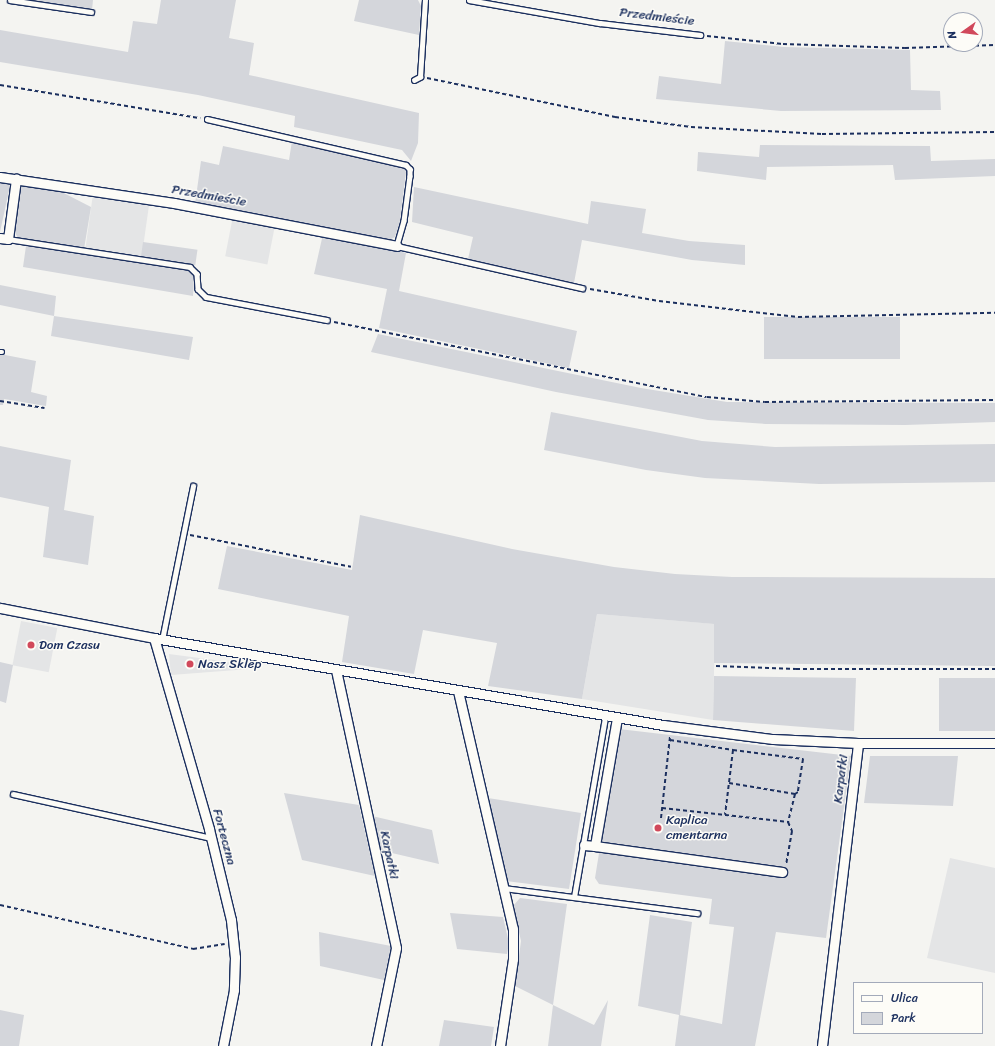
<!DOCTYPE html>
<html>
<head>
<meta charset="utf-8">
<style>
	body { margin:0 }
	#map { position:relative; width:995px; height:1046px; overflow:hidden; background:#f4f4f1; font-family:Sriracha,sans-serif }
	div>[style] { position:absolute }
	.built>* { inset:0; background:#e4e5e6; transform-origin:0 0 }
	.green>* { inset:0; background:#d4d6db; transform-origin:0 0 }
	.path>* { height:2px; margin-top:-1px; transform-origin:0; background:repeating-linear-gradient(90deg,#1b2f5e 0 4px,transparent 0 7px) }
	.roads { filter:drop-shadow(1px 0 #1b2f5e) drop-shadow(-1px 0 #1b2f5e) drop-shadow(0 1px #1b2f5e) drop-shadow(0 -1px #1b2f5e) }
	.lane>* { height:4.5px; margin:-2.25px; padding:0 2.25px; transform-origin:2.25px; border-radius:2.25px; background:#fdfcf7 }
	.street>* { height:9px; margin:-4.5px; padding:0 4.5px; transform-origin:4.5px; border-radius:4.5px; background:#fdfcf7 }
	.dots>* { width:11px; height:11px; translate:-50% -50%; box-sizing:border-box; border:2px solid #fdfcf7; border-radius:50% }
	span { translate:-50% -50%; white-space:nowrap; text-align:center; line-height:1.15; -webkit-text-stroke:3px #fdfcf7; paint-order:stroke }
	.street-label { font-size:13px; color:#1b2f5e }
	.poi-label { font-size:13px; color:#1b2f5e }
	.left { translate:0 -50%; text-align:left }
	.legend { position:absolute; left:853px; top:982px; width:130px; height:52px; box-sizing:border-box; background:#fdfcf7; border:1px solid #a3aaba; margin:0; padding:5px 7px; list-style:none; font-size:12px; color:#1b2f5e }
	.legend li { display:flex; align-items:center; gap:8px; height:20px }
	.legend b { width:20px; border:1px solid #a3aaba }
	.north { position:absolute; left:943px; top:12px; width:40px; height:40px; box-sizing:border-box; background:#fdfcf7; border:1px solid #a3aaba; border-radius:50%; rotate:256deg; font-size:11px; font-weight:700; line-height:16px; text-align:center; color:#1b2f5e }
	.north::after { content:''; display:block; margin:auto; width:14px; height:18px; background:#d1495b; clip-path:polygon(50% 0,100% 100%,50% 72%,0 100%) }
</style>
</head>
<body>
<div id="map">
	<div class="built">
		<i style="left:93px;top:194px;width:57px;height:56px;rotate:8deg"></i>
		<i style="left:233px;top:216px;width:43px;height:41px;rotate:11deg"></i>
		<i style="clip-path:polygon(597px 614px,715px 624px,713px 720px,582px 699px)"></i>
		<i style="left:21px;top:621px;width:37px;height:45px;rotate:11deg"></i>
		<i style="clip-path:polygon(169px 654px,259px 666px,261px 668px,171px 675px)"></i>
		<i style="clip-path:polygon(950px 858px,995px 868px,995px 973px,927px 958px)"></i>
	</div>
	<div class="green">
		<i style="clip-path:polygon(28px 0,93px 0,92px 10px)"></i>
		<i style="clip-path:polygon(161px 0,236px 0,229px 38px,254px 43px,249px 75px,419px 113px,418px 143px,411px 161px,402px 150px,294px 127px,295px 116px,198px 95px,0 62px,0 30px,128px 52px,133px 21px,157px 24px)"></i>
		<i style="clip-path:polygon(359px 0,418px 0,421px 6px,419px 35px,354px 21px)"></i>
		<i style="clip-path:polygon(725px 41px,784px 47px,910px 50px,911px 90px,940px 91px,941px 110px,781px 111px,656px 99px,659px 76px,721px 84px)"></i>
		<i style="clip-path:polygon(292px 141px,402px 166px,406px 172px,400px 221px,395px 237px,387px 241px,195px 204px,201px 161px,219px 165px,223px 146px,289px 160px)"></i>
		<i style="clip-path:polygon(760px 145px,930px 146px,931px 161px,995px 159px,995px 176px,895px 180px,893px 165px,767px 167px,766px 180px,697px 171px,698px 152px,759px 157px)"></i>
		<i style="clip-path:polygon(0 179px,5px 180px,10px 186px,0 232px)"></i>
		<i style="clip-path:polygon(29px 184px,52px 187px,91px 207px,84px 249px,18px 238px,14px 231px,20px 188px)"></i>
		<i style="clip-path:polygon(414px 187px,588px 224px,591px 201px,646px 209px,642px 233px,689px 241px,745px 245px,745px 265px,692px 260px,582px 240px,574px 283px,468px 259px,473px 237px,412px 222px)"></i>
		<i style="clip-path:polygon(323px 234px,406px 253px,399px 291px,577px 331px,569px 368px,379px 328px,387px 289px,314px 274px)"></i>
		<i style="left:143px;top:242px;width:55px;height:16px;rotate:8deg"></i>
		<i style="clip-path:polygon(26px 246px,191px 271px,194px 279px,193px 296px,23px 267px)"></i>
		<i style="clip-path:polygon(0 285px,56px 296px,54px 316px,193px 337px,189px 360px,51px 336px,54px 316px,0 305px)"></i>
		<i style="left:764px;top:317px;width:136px;height:42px"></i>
		<i style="clip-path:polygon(378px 334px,641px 388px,727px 402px,995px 403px,995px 422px,905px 425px,766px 424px,708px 420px,556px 392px,371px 352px)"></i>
		<i style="clip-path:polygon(0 354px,36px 361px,31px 392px,47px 396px,46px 406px,4px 399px,3px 405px,0 405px)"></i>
		<i style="clip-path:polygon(551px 412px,702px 441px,775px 447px,995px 444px,995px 482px,819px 484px,705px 478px,646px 470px,544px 450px)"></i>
		<i style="clip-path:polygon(0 446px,71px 460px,64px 510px,94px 516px,88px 565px,43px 557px,49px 507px,0 497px)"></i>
		<i style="clip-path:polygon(360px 515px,512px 549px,614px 567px,675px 574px,732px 577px,995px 578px,995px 666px,714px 663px,714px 624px,597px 614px,582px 699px,488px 686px,497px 643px,423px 630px,414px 674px,342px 662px,349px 616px,218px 589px,227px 546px,352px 570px)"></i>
		<i style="clip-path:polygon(0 662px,13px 665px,6px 703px,0 701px)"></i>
		<i style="clip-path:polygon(714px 676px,856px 678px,854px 731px,713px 720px)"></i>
		<i style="left:939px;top:678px;width:56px;height:53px"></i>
		<i style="clip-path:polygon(619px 729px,851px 756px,826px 938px,776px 932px,755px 1046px,675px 1046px,679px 1015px,638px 1006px,650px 915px,692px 922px,680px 1015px,722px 1024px,734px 927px,709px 924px,712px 899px,599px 884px,595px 878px)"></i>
		<i style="clip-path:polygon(870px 756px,958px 756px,953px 806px,864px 803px)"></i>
		<i style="clip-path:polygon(284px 793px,359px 805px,375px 876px,302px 860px)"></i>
		<i style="clip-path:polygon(488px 798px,581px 813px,569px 889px,507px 881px)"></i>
		<i style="clip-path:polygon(372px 816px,432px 830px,439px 864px,379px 850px)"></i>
		<i style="clip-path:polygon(520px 898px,567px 904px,553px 1005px,594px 1025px,608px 1000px,601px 1046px,548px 1046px,553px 1005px,515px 986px,521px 941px,513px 906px)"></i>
		<i style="clip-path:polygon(450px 913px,503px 917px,509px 943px,507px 954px,457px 949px)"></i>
		<i style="clip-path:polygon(319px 932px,391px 946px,384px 980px,320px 966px)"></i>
		<i style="clip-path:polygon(0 1010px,24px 1015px,19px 1046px,0 1046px)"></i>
		<i style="clip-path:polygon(444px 1020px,494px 1027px,491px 1046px,439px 1046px)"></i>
	</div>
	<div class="path">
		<i style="left:707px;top:36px;width:76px;rotate:6deg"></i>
		<i style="left:783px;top:44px;width:122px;rotate:1.9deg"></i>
		<i style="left:905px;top:48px;width:90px;rotate:-1.9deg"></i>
		<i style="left:427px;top:78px;width:192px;rotate:11.7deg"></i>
		<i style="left:615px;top:117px;width:77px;rotate:7.5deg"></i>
		<i style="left:691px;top:127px;width:131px;rotate:3.1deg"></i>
		<i style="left:822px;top:134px;width:173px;rotate:-0.7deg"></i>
		<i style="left:0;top:85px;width:203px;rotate:9.4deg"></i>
		<i style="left:590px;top:289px;width:70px;rotate:9.9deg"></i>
		<i style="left:659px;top:301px;width:140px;rotate:6.6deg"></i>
		<i style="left:798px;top:317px;width:197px;rotate:-1.2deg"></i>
		<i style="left:334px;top:322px;width:380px;rotate:11.4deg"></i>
		<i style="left:707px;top:397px;width:58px;rotate:4.9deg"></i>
		<i style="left:765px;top:402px;width:230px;rotate:-0.5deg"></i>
		<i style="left:0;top:401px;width:45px;rotate:9deg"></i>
		<i style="left:190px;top:535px;width:164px;rotate:11.2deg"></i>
		<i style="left:716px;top:666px;width:80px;rotate:2.1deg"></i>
		<i style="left:796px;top:669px;width:199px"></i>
		<i style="left:670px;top:740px;width:64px;rotate:9deg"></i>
		<i style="left:733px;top:750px;width:65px;rotate:97deg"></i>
		<i style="left:733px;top:750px;width:71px;rotate:7.3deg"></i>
		<i style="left:803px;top:759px;width:33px;rotate:99deg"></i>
		<i style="left:798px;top:792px;width:4px;rotate:146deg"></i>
		<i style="left:795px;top:794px;width:29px;rotate:104deg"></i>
		<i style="left:729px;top:783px;width:67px;rotate:9.5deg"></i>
		<i style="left:662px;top:808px;width:127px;rotate:6.3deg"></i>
		<i style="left:788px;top:822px;width:10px;rotate:66deg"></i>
		<i style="left:792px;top:831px;width:34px;rotate:100deg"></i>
		<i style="left:661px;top:818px;width:82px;rotate:-83.7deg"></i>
		<i style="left:0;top:905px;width:198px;rotate:12.8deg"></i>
		<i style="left:193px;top:949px;width:32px;rotate:-9deg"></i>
	</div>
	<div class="roads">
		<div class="lane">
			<i style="left:10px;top:0;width:82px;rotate:8.4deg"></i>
			<i style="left:469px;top:0;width:133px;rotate:10deg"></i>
			<i style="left:600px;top:23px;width:101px;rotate:6.8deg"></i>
			<i style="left:414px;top:80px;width:7px;rotate:-27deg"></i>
			<i style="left:420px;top:77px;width:77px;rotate:-86.3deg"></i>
			<i style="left:207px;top:119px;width:204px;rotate:13deg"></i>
			<i style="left:406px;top:165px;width:6px;rotate:45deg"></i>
			<i style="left:410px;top:169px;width:7px;rotate:90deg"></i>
			<i style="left:410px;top:176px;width:45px;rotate:97.6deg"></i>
			<i style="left:404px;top:221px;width:26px;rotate:106deg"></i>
			<i style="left:397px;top:246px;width:190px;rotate:12.8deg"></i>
			<i style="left:8px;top:239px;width:184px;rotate:8.7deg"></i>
			<i style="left:190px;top:267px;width:10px;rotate:45deg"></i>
			<i style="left:197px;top:274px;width:15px;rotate:86deg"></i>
			<i style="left:198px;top:289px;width:11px;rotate:45deg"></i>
			<i style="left:206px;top:297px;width:123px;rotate:10.8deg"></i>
			<i style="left:0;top:352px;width:2px"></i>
			<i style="left:162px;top:640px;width:157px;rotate:-78.6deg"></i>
			<i style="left:13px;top:794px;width:203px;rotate:12.5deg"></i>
			<i style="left:504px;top:888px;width:195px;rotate:7.4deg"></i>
			<i style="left:574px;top:897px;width:183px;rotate:-80.2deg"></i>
		</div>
		<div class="street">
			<i style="left:0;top:177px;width:176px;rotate:8.5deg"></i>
			<i style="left:174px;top:203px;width:227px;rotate:10.9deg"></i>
			<i style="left:0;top:238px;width:8px;rotate:7deg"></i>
			<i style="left:8px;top:239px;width:61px;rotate:-82.4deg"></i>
			<i style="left:0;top:608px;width:157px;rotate:11deg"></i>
			<i style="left:154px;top:638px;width:516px;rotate:9.7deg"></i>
			<i style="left:663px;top:725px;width:111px;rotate:7.3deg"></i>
			<i style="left:773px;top:739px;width:85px;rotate:2.7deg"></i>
			<i style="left:858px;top:743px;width:137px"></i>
			<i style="left:154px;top:638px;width:199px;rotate:73.9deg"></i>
			<i style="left:209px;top:829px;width:94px;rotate:76.4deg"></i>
			<i style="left:231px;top:920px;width:37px;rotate:84deg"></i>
			<i style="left:235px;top:957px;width:33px;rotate:92deg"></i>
			<i style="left:234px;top:990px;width:57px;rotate:101.1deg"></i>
			<i style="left:336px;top:670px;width:284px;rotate:77.8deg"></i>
			<i style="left:396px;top:948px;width:100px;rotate:101.5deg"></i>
			<i style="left:458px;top:691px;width:244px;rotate:77deg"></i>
			<i style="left:513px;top:929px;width:30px;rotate:90deg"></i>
			<i style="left:513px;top:959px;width:88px;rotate:98.5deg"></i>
			<i style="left:617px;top:718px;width:130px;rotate:99.8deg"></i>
			<i style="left:595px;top:846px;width:189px;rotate:7.9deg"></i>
			<i style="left:584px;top:845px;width:11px;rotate:5deg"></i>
			<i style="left:822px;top:1046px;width:305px;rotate:-83.2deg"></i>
		</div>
	</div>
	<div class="dots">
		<i style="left:31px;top:645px;background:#d1495b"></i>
		<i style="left:190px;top:664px;background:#d1495b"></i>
		<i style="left:658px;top:828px;background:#d1495b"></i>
	</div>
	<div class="street-label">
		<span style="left:657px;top:17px;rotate:7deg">Przedmieście</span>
		<span style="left:209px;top:196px;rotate:10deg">Przedmieście</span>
		<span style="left:841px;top:779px;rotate:-83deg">Karpatki</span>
		<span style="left:224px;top:837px;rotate:75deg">Forteczna</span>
		<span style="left:389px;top:855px;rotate:78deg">Karpatki</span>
	</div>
	<div class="poi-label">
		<span class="left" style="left:39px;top:645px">Dom Czasu</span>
		<span class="left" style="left:198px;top:664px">Nasz Sklep</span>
		<span class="left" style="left:666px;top:828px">Kaplica<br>cmentarna</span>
	</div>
	<ul class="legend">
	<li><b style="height:5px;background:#fdfcf7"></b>Ulica</li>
	<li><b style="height:11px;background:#d4d6db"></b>Park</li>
	</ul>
	<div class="north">N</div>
</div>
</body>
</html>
